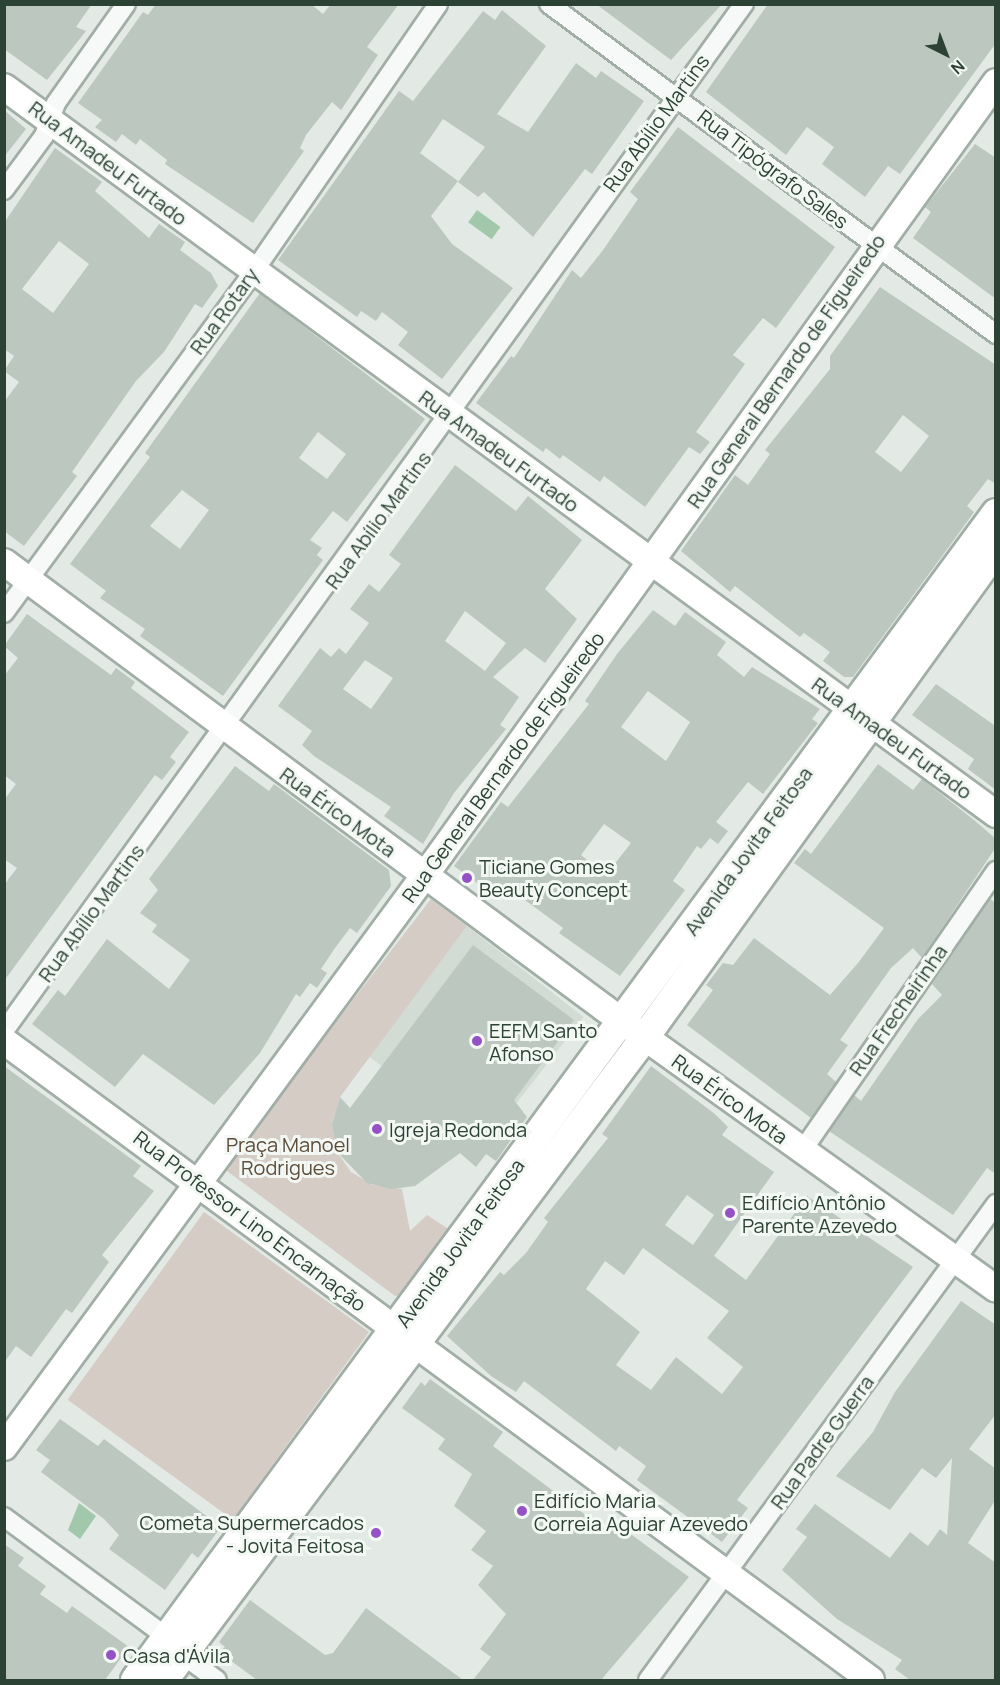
<!DOCTYPE html>
<html>
<head>
<meta charset="utf-8">
<style>
	body { margin:0 }
	#map { position:relative; width:1000px; height:1685px; overflow:hidden; background:#e3eae6; font-family:Manrope,sans-serif }
	div>[style] { position:absolute }
	.built>* { inset:0; background:#d2dcd5; transform-origin:0 0 }
	.green>* { inset:0; background:#d4ccc5; transform-origin:0 0 }
	.water>* { inset:0; background:#a1c8ab; transform-origin:0 0 }
	.building>* { inset:0; background:#bbc7bf }
	.roads { filter:drop-shadow(2px 0 #a1aea6) drop-shadow(-2px 0 #a1aea6) drop-shadow(0 2px #a1aea6) drop-shadow(0 -2px #a1aea6) }
	.street>* { height:18px; margin:-9px; padding:0 9px; transform-origin:9px; border-radius:9px; background:#f6f9f7 }
	.secondary>* { height:26px; margin:-13px; padding:0 13px; transform-origin:13px; border-radius:13px; background:#fff }
	.primary>* { height:28px; margin:-14px; padding:0 14px; transform-origin:14px; border-radius:14px; background:#fff }
	.dots>* { width:16px; height:16px; translate:-50% -50%; box-sizing:border-box; border:3px solid #f3f8f5; border-radius:50% }
	span { translate:-50% -50%; white-space:nowrap; text-align:center; line-height:1.15; -webkit-text-stroke:6px #f3f8f5; paint-order:stroke }
	.street-label { font-size:20px; color:#2c4234 }
	.poi-label { font-size:20px; color:#2c4234 }
	.left { translate:0 -50%; text-align:left }
	.right { translate:-100% -50%; text-align:right }
	.park-label { font-size:20px; color:#5d4d3a }
	.frame { position:absolute; inset:0; border:6px solid #2c4234; pointer-events:none }
	.north { position:absolute; left:916px; top:24px; width:60px; height:60px; -webkit-text-stroke:4px #f3f8f5; paint-order:stroke; rotate:138deg; font-size:16px; font-weight:700; line-height:24px; text-align:center; color:#2c4234 }
	.north::after { content:''; display:block; margin:auto; width:21px; height:27px; background:#2c4234; clip-path:polygon(50% 0,100% 100%,50% 72%,0 100%) }
</style>
</head>
<body>
<div id="map">
	<div class="built">
		<i style="left:467px;top:926px;width:148px;height:163px;rotate:38deg"></i>
	</div>
	<div class="green">
		<i style="clip-path:polygon(431px 899px,467px 926px,340px 1097px,332px 1123px,337px 1152px,351px 1172px,373px 1185px,402px 1189px,410px 1231px,427px 1215px,450px 1230px,404px 1295px,395px 1296px,223px 1168px)"></i>
		<i style="left:204px;top:1212px;width:204px;height:232px;rotate:36deg"></i>
	</div>
	<div class="water">
		<i style="left:477px;top:210px;width:29px;height:15px;rotate:36deg"></i>
		<i style="clip-path:polygon(79px 1503px,96px 1516px,80px 1539px,68px 1530px)"></i>
	</div>
	<div class="building">
		<i style="clip-path:polygon(4px 4px,92px 4px,76px 27px,86px 31px,47px 80px,4px 49px)"></i>
		<i style="clip-path:polygon(156px 4px,311px 4px,323px 14px,331px 4px,399px 4px,367px 47px,378px 55px,341px 110px,332px 102px,306px 135px,300px 148px,304px 151px,253px 223px,165px 164px,167px 160px,140px 139px,136px 145px,122px 134px,116px 142px,95px 127px,102px 120px,78px 103px,143px 12px,148px 15px)"></i>
		<i style="clip-path:polygon(596px 4px,722px 4px,671px 60px)"></i>
		<i style="clip-path:polygon(768px 4px,996px 4px,996px 43px,900px 174px,888px 166px,865px 197px,822px 164px,834px 147px,807px 127px,786px 155px,706px 92px)"></i>
		<i style="clip-path:polygon(502px 10px,546px 46px,497px 114px,528px 132px,576px 63px,596px 78px,601px 71px,644px 101px,592px 174px,585px 169px,533px 237px,484px 192px,478px 197px,458px 182px,485px 147px,443px 119px,420px 153px,458px 181px,431px 216px,452px 244px,513px 288px,442px 379px,398px 345px,408px 332px,382px 312px,376px 321px,361px 311px,357px 317px,278px 260px,399px 91px,413px 101px,483px 11px,495px 20px)"></i>
		<i style="clip-path:polygon(4px 110px,26px 129px,4px 157px)"></i>
		<i style="clip-path:polygon(678px 127px,835px 247px,776px 328px,763px 318px,733px 355px,745px 364px,696px 432px,710px 442px,700px 454px,689px 447px,645px 507px,604px 476px,600px 482px,563px 455px,560px 459px,546px 448px,543px 452px,476px 403px,511px 356px,514px 358px,572px 270px,581px 278px,603px 250px,638px 199px,630px 192px)"></i>
		<i style="clip-path:polygon(975px 144px,996px 158px,996px 299px,913px 238px,931px 212px,925px 207px)"></i>
		<i style="clip-path:polygon(evenodd,55px 148px,102px 182px,95px 191px,149px 238px,159px 224px,185px 242px,180px 250px,211px 273px,218px 286px,202px 308px,195px 304px,164px 352px,136px 381px,72px 472px,77px 476px,24px 546px,4px 531px,4px 402px,19px 382px,4px 371px,14px 356px,4px 349px,4px 223px,55px 148px,59px 241px,89px 264px,53px 313px,22px 289px,59px 241px)"></i>
		<i style="clip-path:polygon(evenodd,880px 287px,996px 365px,996px 484px,988px 479px,967px 506px,974px 512px,948px 548px,853px 677px,844px 677px,823px 661px,830px 652px,804px 633px,800px 637px,735px 586px,730px 592px,681px 551px,735px 475px,748px 485px,770px 454px,765px 450px,830px 369px,830px 356px,880px 287px,903px 415px,929px 436px,901px 472px,875px 452px,903px 415px)"></i>
		<i style="clip-path:polygon(evenodd,260px 293px,425px 419px,347px 522px,333px 511px,310px 540px,322px 548px,317px 555px,323px 560px,223px 696px,140px 636px,145px 629px,100px 598px,106px 591px,70px 564px,150px 457px,145px 453px,260px 293px,318px 432px,346px 454px,327px 479px,299px 458px,318px 432px,260px 293px,182px 490px,209px 510px,180px 549px,150px 526px,182px 490px)"></i>
		<i style="clip-path:polygon(evenodd,455px 465px,516px 511px,528px 496px,582px 540px,545px 589px,577px 619px,545px 663px,525px 648px,493px 677px,519px 697px,500px 725px,506px 729px,454px 793px,423px 844px,384px 816px,391px 807px,314px 756px,302px 745px,312px 731px,278px 706px,320px 648px,331px 657px,339px 648px,346px 654px,369px 623px,350px 609px,369px 584px,379px 592px,401px 564px,389px 555px,455px 465px,465px 611px,506px 643px,485px 671px,445px 641px,465px 611px,455px 465px,365px 660px,393px 678px,371px 709px,343px 689px,365px 660px)"></i>
		<i style="clip-path:polygon(evenodd,653px 610px,675px 626px,685px 612px,726px 642px,717px 655px,744px 677px,752px 667px,820px 709px,812px 719px,818px 723px,763px 794px,748px 782px,716px 822px,728px 831px,718px 844px,710px 838px,701px 849px,697px 846px,673px 881px,685px 890px,620px 976px,559px 933px,563px 928px,518px 895px,515px 899px,501px 889px,496px 897px,454px 866px,501px 802px,508px 807px,589px 704px,585px 701px,617px 654px,653px 610px,648px 691px,690px 722px,666px 761px,621px 727px,648px 691px,653px 610px,604px 824px,631px 843px,606px 875px,581px 855px,604px 824px)"></i>
		<i style="clip-path:polygon(27px 614px,111px 675px,116px 668px,135px 682px,131px 688px,189px 732px,170px 757px,176px 762px,162px 780px,155px 775px,4px 981px,4px 885px,17px 868px,4px 859px,4px 800px,16px 784px,4px 775px,4px 676px,18px 658px,4px 646px)"></i>
		<i style="clip-path:polygon(936px 684px,994px 725px,996px 790px,968px 769px,974px 759px,912px 715px)"></i>
		<i style="clip-path:polygon(878px 764px,913px 790px,922px 779px,974px 820px,996px 839px,996px 847px,922px 958px,913px 948px,891px 968px,840px 1040px,848px 1045px,827px 1074px,836px 1082px,811px 1118px,687px 1025px,713px 990px,706px 985px,723px 963px,733px 965px,754px 938px,830px 995px,858px 963px,884px 928px,794px 863px,805px 849px,811px 854px)"></i>
		<i style="clip-path:polygon(235px 766px,269px 791px,274px 784px,389px 870px,391px 886px,357px 933px,350px 928px,335px 948px,321px 969px,327px 973px,317px 988px,310px 983px,300px 997px,296px 994px,260px 1053px,214px 1105px,143px 1054px,115px 1087px,32px 1024px,58px 990px,65px 996px,107px 939px,169px 989px,190px 960px,152px 932px,157px 925px,140px 913px,158px 890px,149px 879px)"></i>
		<i style="clip-path:polygon(990px 899px,996px 903px,996px 1174px,987px 1168px,953px 1215px,829px 1131px,854px 1095px,861px 1101px,918px 1019px,942px 995px,932px 984px)"></i>
		<i style="clip-path:polygon(473px 945px,574px 1020px,514px 1100px,527px 1117px,496px 1161px,486px 1154px,476px 1167px,460px 1153px,415px 1186px,391px 1189px,367px 1183px,337px 1152px,332px 1124px,340px 1097px,350px 1108px)"></i>
		<i style="clip-path:polygon(4px 1066px,141px 1166px,133px 1176px,154px 1191px,102px 1255px,109px 1262px,72px 1313px,66px 1309px,31px 1357px,16px 1346px,4px 1363px)"></i>
		<i style="clip-path:polygon(evenodd,651px 1066px,715px 1114px,728px 1127px,722px 1135px,774px 1172px,714px 1256px,746px 1280px,807px 1196px,913px 1267px,737px 1500px,748px 1508px,722px 1542px,637px 1480px,646px 1466px,619px 1446px,616px 1451px,524px 1381px,516px 1392px,491px 1376px,447px 1336px,500px 1272px,504px 1275px,526px 1253px,548px 1222px,544px 1218px,608px 1138px,602px 1134px,651px 1066px,687px 1195px,714px 1215px,693px 1245px,665px 1225px,687px 1195px,651px 1066px,643px 1248px,729px 1311px,707px 1338px,743px 1367px,722px 1394px,676px 1357px,651px 1390px,616px 1365px,640px 1332px,586px 1289px,605px 1261px,624px 1275px,643px 1248px)"></i>
		<i style="clip-path:polygon(961px 1301px,996px 1325px,996px 1414px,969px 1449px,996px 1469px,996px 1499px,968px 1543px,996px 1563px,996px 1680px,910px 1680px,895px 1669px,902px 1660px,837px 1619px,782px 1570px,807px 1537px,796px 1529px,815px 1504px,890px 1558px,910px 1532px,928px 1546px,940px 1529px,947px 1535px,952px 1458px,936px 1478px,922px 1468px,890px 1510px,836px 1476px,873px 1432px,895px 1392px)"></i>
		<i style="clip-path:polygon(430px 1379px,503px 1432px,493px 1446px,610px 1533px,617px 1524px,689px 1577px,601px 1680px,473px 1680px,491px 1657px,480px 1649px,506px 1614px,478px 1585px,493px 1566px,471px 1550px,486px 1531px,454px 1506px,472px 1474px,438px 1449px,445px 1439px,402px 1408px,421px 1382px,425px 1386px)"></i>
		<i style="clip-path:polygon(60px 1419px,98px 1446px,104px 1439px,221px 1527px,198px 1558px,192px 1553px,165px 1590px,109px 1549px,119px 1535px,104px 1519px,41px 1472px,50px 1460px,36px 1450px)"></i>
		<i style="clip-path:polygon(4px 1544px,24px 1558px,18px 1566px,46px 1586px,40px 1594px,67px 1613px,72px 1606px,129px 1647px,105px 1680px,4px 1680px)"></i>
		<i style="clip-path:polygon(250px 1600px,325px 1655px,333px 1653px,366px 1608px,463px 1680px,257px 1680px,219px 1652px,225px 1647px,219px 1642px)"></i>
	</div>
	<div class="roads">
		<div class="street">
			<i style="left:549px;top:4px;width:556px;rotate:36.44deg"></i>
			<i style="left:4px;top:190px;width:67px;rotate:-53.5deg"></i>
			<i style="left:44px;top:136px;width:35px;rotate:-70deg"></i>
			<i style="left:56px;top:103px;width:121px;rotate:-54.7deg"></i>
			<i style="left:4px;top:613px;width:424px;rotate:-53.8deg"></i>
			<i style="left:254px;top:271px;width:324px;rotate:-55.4deg"></i>
			<i style="left:4px;top:1031px;width:1266px;rotate:-54.23deg"></i>
			<i style="left:802px;top:1151px;width:341px;rotate:-55.3deg"></i>
			<i style="left:4px;top:1517px;width:202px;rotate:36.4deg"></i>
			<i style="left:183px;top:1655px;width:42px;rotate:36.3deg"></i>
			<i style="left:648px;top:1680px;width:590px;rotate:-53.83deg"></i>
		</div>
		<div class="secondary">
			<i style="left:4px;top:87px;width:1230px;rotate:36.24deg"></i>
			<i style="left:4px;top:562px;width:748px;rotate:36.62deg"></i>
			<i style="left:604px;top:1008px;width:482px;rotate:35.6deg"></i>
			<i style="left:4px;top:1041px;width:1077px;rotate:36.39deg"></i>
			<i style="left:4px;top:1447px;width:737px;rotate:-53.66deg"></i>
			<i style="left:441px;top:853px;width:950px;rotate:-54.25deg"></i>
		</div>
		<div class="primary">
			<i style="left:135px;top:1680px;width:1450px;rotate:-53.58deg"></i>
			<i style="left:164px;top:1680px;width:803px;rotate:-53.2deg"></i>
			<i style="left:645px;top:1037px;width:600px;rotate:-54.22deg"></i>
		</div>
	</div>
	<div class="dots">
		<i style="left:467px;top:878px;background:#9552c6"></i>
		<i style="left:477px;top:1041px;background:#9552c6"></i>
		<i style="left:377px;top:1129px;background:#9552c6"></i>
		<i style="left:730px;top:1213px;background:#9552c6"></i>
		<i style="left:522px;top:1511px;background:#9552c6"></i>
		<i style="left:376px;top:1533px;background:#9552c6"></i>
		<i style="left:111px;top:1655px;background:#9552c6"></i>
	</div>
	<div class="street-label">
		<span style="left:656px;top:123px;rotate:-54deg">Rua Abílio Martins</span>
		<span style="left:108px;top:163px;rotate:37deg">Rua Amadeu Furtado</span>
		<span style="left:773px;top:169px;rotate:37deg">Rua Tipógrafo Sales</span>
		<span style="left:224px;top:311px;rotate:-54deg">Rua Rotary</span>
		<span style="left:786px;top:371px;rotate:-55deg">Rua General Bernardo de Figueiredo</span>
		<span style="left:499px;top:451px;rotate:36deg">Rua Amadeu Furtado</span>
		<span style="left:378px;top:520px;rotate:-54deg">Rua Abílio Martins</span>
		<span style="left:892px;top:738px;rotate:36deg">Rua Amadeu Furtado</span>
		<span style="left:503px;top:767px;rotate:-54deg">Rua General Bernardo de Figueiredo</span>
		<span style="left:338px;top:812px;rotate:36deg">Rua Érico Mota</span>
		<span style="left:748px;top:851px;rotate:-54deg">Avenida Jovita Feitosa</span>
		<span style="left:91px;top:913px;rotate:-54deg">Rua Abílio Martins</span>
		<span style="left:898px;top:1010px;rotate:-55deg">Rua Frecheirinha</span>
		<span style="left:730px;top:1099px;rotate:36deg">Rua Érico Mota</span>
		<span style="left:250px;top:1221px;rotate:37deg">Rua Professor Lino Encarnação</span>
		<span style="left:460px;top:1243px;rotate:-54deg">Avenida Jovita Feitosa</span>
		<span style="left:822px;top:1442px;rotate:-54deg">Rua Padre Guerra</span>
	</div>
	<div class="poi-label">
		<span class="left" style="left:479px;top:878px">Ticiane Gomes<br>Beauty Concept</span>
		<span class="left" style="left:489px;top:1042px">EEFM Santo<br>Afonso</span>
		<span class="left" style="left:389px;top:1129px">Igreja Redonda</span>
		<span class="left" style="left:742px;top:1214px">Edifício Antônio<br>Parente Azevedo</span>
		<span class="left" style="left:534px;top:1512px">Edifício Maria<br>Correia Aguiar Azevedo</span>
		<span class="right" style="left:364px;top:1534px">Cometa Supermercados<br>- Jovita Feitosa</span>
		<span class="left" style="left:123px;top:1655px">Casa d'Ávila</span>
	</div>
	<div class="park-label">
		<span style="left:288px;top:1156px">Praça Manoel<br>Rodrigues</span>
	</div>
	<div class="frame"></div>
	<div class="north">N</div>
</div>
</body>
</html>
